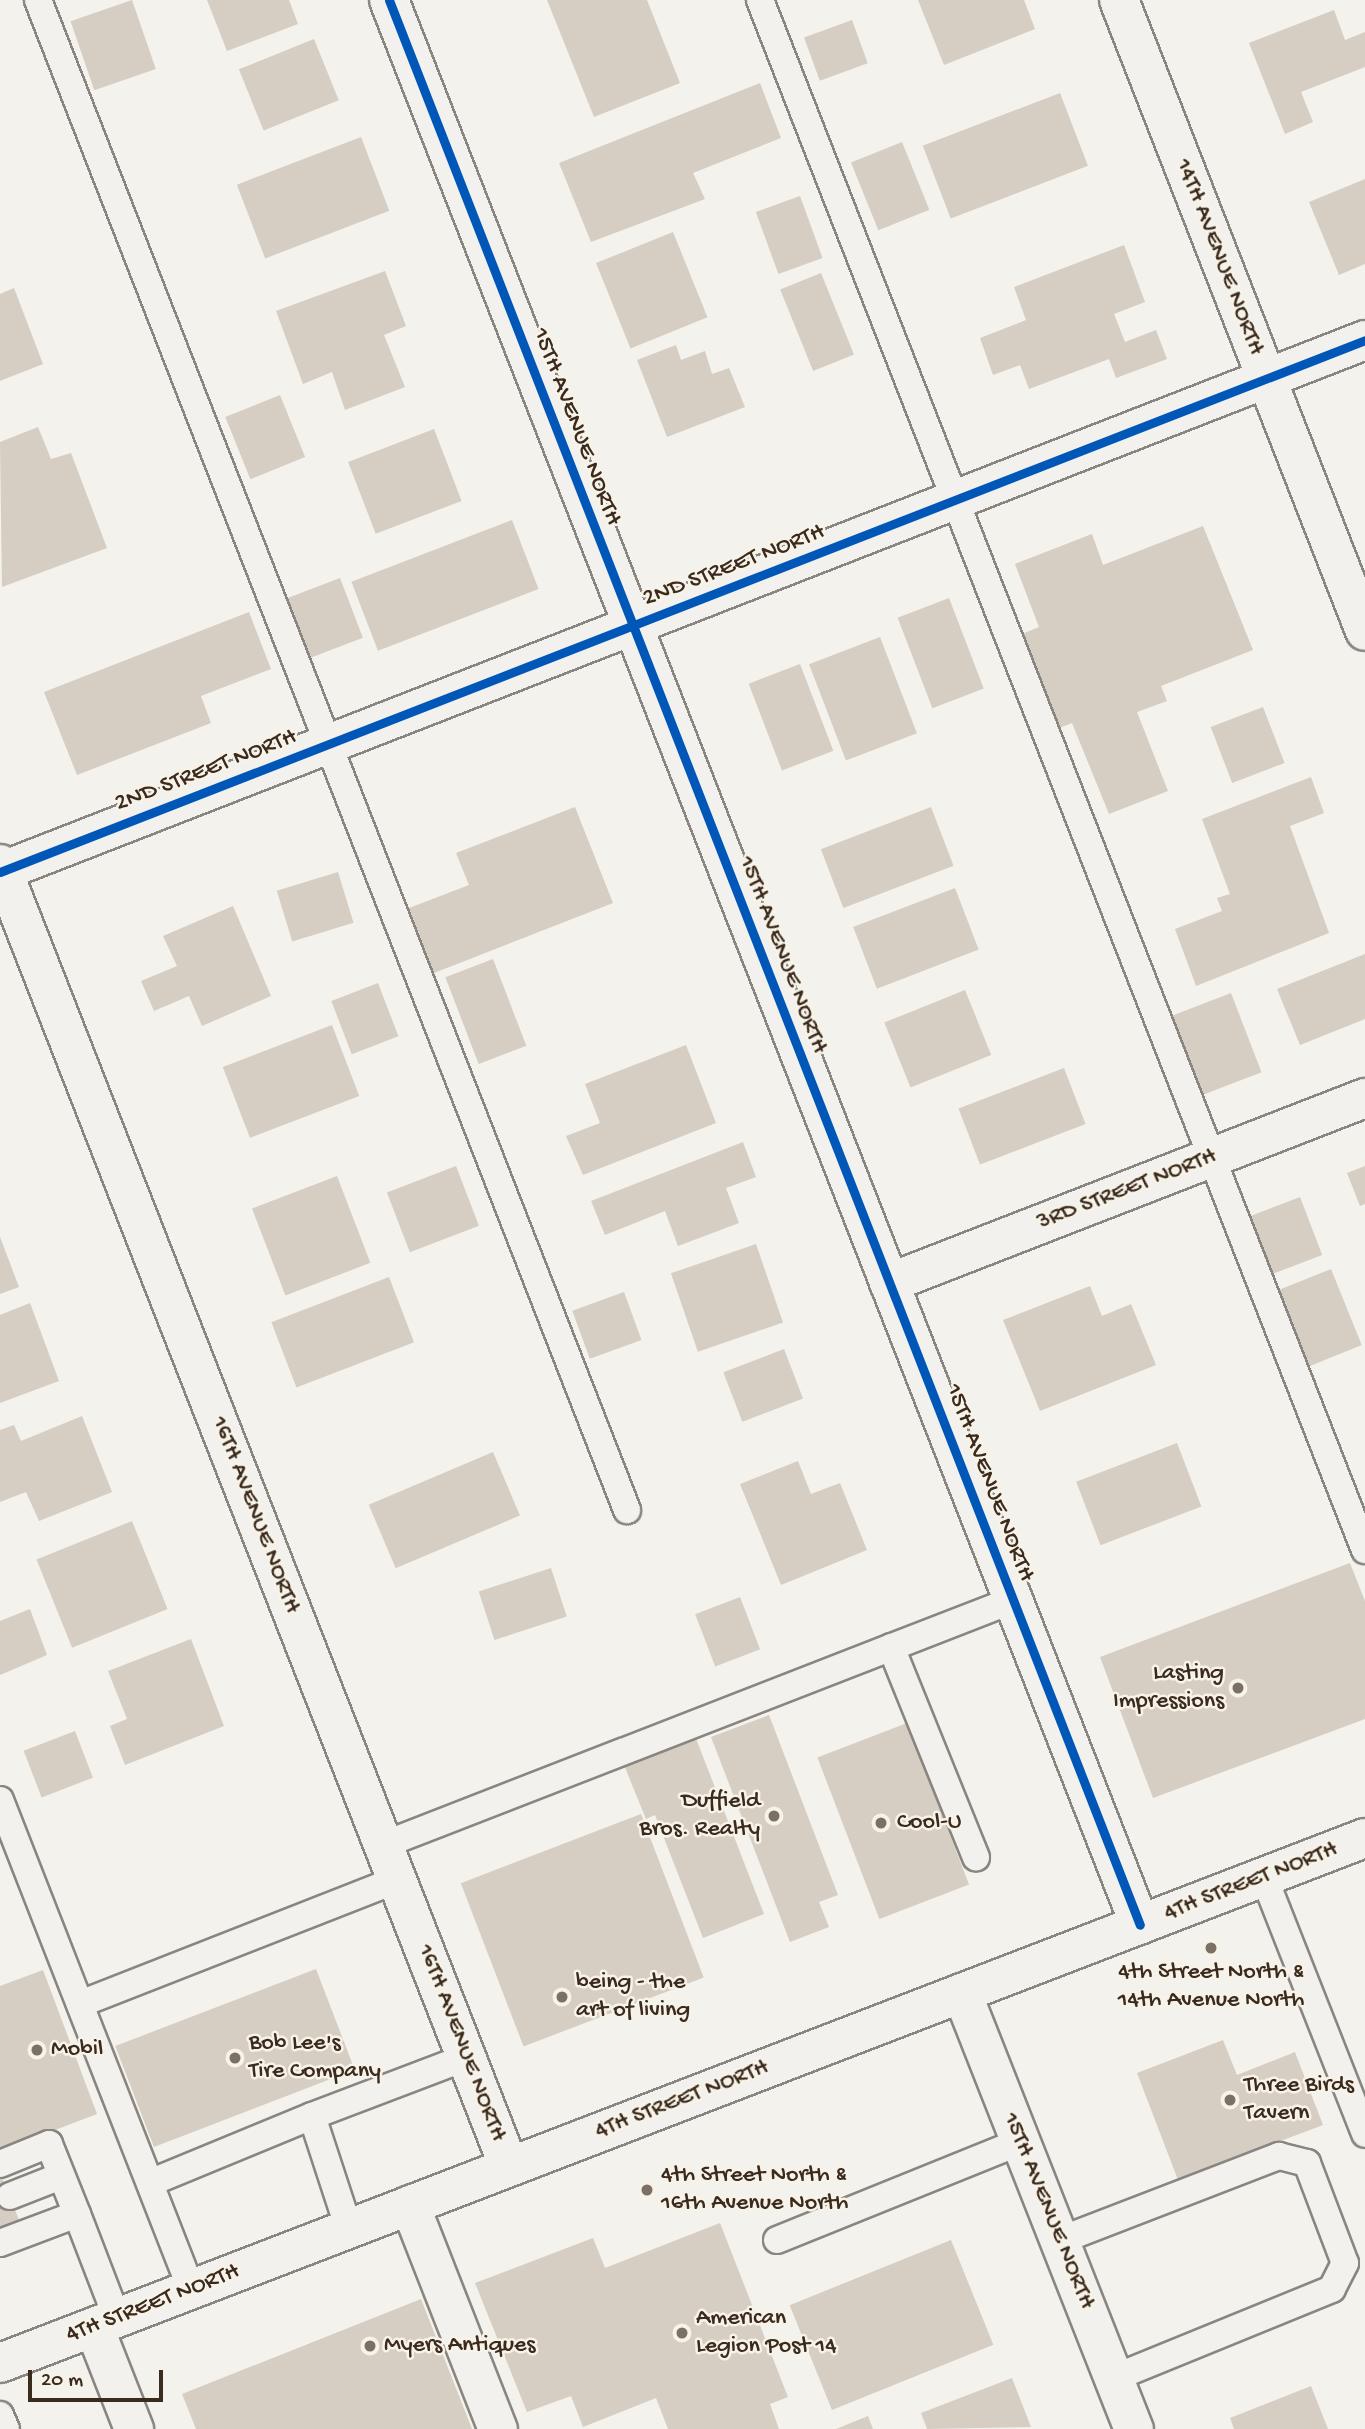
<!DOCTYPE html>
<html>
<head>
<meta charset="utf-8">
<style>
	body { margin:0 }
	#map { position:relative; width:1365px; height:2429px; overflow:hidden; background:#f4f2ec; font-family:"Gochi Hand",sans-serif }
	div>[style] { position:absolute }
	.building>* { inset:0; background:#d6cdc3; transform-origin:0 0 }
	.roads { filter:drop-shadow(2px 0 #898580) drop-shadow(-2px 0 #898580) drop-shadow(0 2px #898580) drop-shadow(0 -2px #898580) }
	.lane>* { height:26px; margin:-13px; padding:0 13px; transform-origin:13px; border-radius:13px; background:#f2f1ed }
	.street>* { height:38px; margin:-19px; padding:0 19px; transform-origin:19px; border-radius:19px; background:#f2f1ed }
	.primary>* { height:38px; margin:-19px; padding:0 19px; transform-origin:19px; border-radius:19px; background:#f2f1ed }
	.cycleway>* { height:9px; margin:-4.5px; padding:0 4.5px; transform-origin:4.5px; border-radius:4.5px; background:#0057b8 }
	.dots>* { width:19px; height:19px; translate:-50% -50%; box-sizing:border-box; border:4px solid #f7f3e8; border-radius:50% }
	span { translate:-50% -50%; white-space:nowrap; text-align:center; line-height:1.15; -webkit-text-stroke:5px #f7f3e8; paint-order:stroke }
	.street-label { font-size:24px; color:#3b2a1e }
	.poi-label { font-size:24px; color:#3b2a1e }
	.right { translate:-100% -50%; text-align:right }
	.left { translate:0 -50%; text-align:left }
	.scale { position:absolute; left:28px; top:2370px; width:135px; height:32px; box-sizing:border-box; border:4px solid #3b2a1e; border-top:0; padding-left:9px; font-size:21px; line-height:24px; white-space:nowrap; color:#3b2a1e; -webkit-text-stroke:5px #f7f3e8; paint-order:stroke }
</style>
</head>
<body>
<div id="map">
	<div class="building">
		<i style="left:132px;top:0;width:73px;height:65px;rotate:71deg"></i>
		<i style="clip-path:polygon(207px 0,289px 0,298px 24px,227px 51px)"></i>
		<i style="clip-path:polygon(547px 0,647px 0,680px 83px,594px 117px)"></i>
		<i style="clip-path:polygon(918px 0,1024px 0,1035px 29px,944px 65px)"></i>
		<i style="clip-path:polygon(1334px 10px,1345px 40px,1365px 32px,1365px 67px,1301px 92px,1313px 122px,1285px 134px,1249px 43px)"></i>
		<i style="left:852px;top:20px;width:46px;height:51px;rotate:70deg"></i>
		<i style="left:314px;top:39px;width:66px;height:81px;rotate:68deg"></i>
		<i style="clip-path:polygon(760px 83px,781px 138px,693px 173px,705px 199px,591px 242px,559px 163px)"></i>
		<i style="left:1060px;top:93px;width:78px;height:147px;rotate:69deg"></i>
		<i style="left:361px;top:137px;width:79px;height:133px;rotate:69deg"></i>
		<i style="left:902px;top:142px;width:73px;height:55px;rotate:68deg"></i>
		<i style="clip-path:polygon(1365px 179px,1365px 264px,1339px 275px,1309px 202px)"></i>
		<i style="left:800px;top:196px;width:66px;height:47px;rotate:70deg"></i>
		<i style="left:673px;top:232px;width:92px;height:83px;rotate:68deg"></i>
		<i style="clip-path:polygon(1124px 245px,1145px 302px,1114px 314px,1125px 342px,1156px 330px,1167px 359px,1116px 378px,1109px 359px,1029px 389px,1020px 365px,993px 375px,980px 338px,1026px 320px,1014px 287px)"></i>
		<i style="clip-path:polygon(385px 271px,406px 326px,384px 335px,405px 387px,345px 410px,332px 372px,303px 384px,276px 311px)"></i>
		<i style="left:821px;top:273px;width:88px;height:44px;rotate:68deg"></i>
		<i style="clip-path:polygon(14px 288px,43px 364px,0 381px,0 294px)"></i>
		<i style="clip-path:polygon(676px 345px,681px 360px,705px 351px,712px 374px,729px 368px,745px 407px,667px 437px,637px 360px)"></i>
		<i style="left:280px;top:395px;width:67px;height:59px;rotate:68deg"></i>
		<i style="clip-path:polygon(38px 427px,51px 459px,71px 453px,107px 548px,2px 587px,0 442px)"></i>
		<i style="left:434px;top:429px;width:77px;height:92px;rotate:69deg"></i>
		<i style="left:512px;top:520px;width:74px;height:172px;rotate:69deg"></i>
		<i style="clip-path:polygon(1203px 526px,1253px 650px,1161px 686px,1167px 701px,1137px 712px,1168px 791px,1109px 814px,1072px 723px,1054px 730px,1017px 636px,1039px 627px,1015px 564px,1092px 534px,1103px 565px)"></i>
		<i style="left:340px;top:578px;width:64px;height:63px;rotate:69deg"></i>
		<i style="left:949px;top:598px;width:97px;height:55px;rotate:69deg"></i>
		<i style="clip-path:polygon(249px 612px,271px 669px,201px 696px,211px 723px,77px 775px,44px 692px)"></i>
		<i style="left:880px;top:637px;width:103px;height:76px;rotate:69deg"></i>
		<i style="left:800px;top:664px;width:93px;height:55px;rotate:69deg"></i>
		<i style="left:1263px;top:707px;width:60px;height:56px;rotate:69deg"></i>
		<i style="clip-path:polygon(1311px 777px,1324px 813px,1290px 826px,1329px 933px,1196px 986px,1175px 929px,1222px 911px,1217px 898px,1230px 894px,1202px 819px)"></i>
		<i style="clip-path:polygon(575px 807px,613px 903px,434px 973px,409px 908px,469px 885px,456px 853px)"></i>
		<i style="left:931px;top:807px;width:63px;height:118px;rotate:69deg"></i>
		<i style="left:338px;top:872px;width:53px;height:64px;rotate:73deg"></i>
		<i style="left:955px;top:888px;width:66px;height:109px;rotate:69deg"></i>
		<i style="clip-path:polygon(233px 906px,271px 996px,202px 1026px,189px 996px,154px 1011px,141px 981px,177px 966px,163px 936px)"></i>
		<i style="clip-path:polygon(1365px 954px,1365px 1019px,1300px 1045px,1277px 989px)"></i>
		<i style="left:493px;top:959px;width:93px;height:51px;rotate:69deg"></i>
		<i style="left:378px;top:983px;width:57px;height:50px;rotate:69deg"></i>
		<i style="left:965px;top:990px;width:70px;height:87px;rotate:68deg"></i>
		<i style="left:1231px;top:993px;width:85px;height:66px;rotate:69deg"></i>
		<i style="left:332px;top:1025px;width:76px;height:117px;rotate:69deg"></i>
		<i style="clip-path:polygon(686px 1045px,716px 1123px,583px 1175px,566px 1136px,600px 1123px,585px 1084px)"></i>
		<i style="left:1064px;top:1068px;width:60px;height:113px;rotate:69deg"></i>
		<i style="clip-path:polygon(743px 1142px,756px 1177px,726px 1188px,739px 1223px,678px 1246px,665px 1211px,605px 1235px,591px 1201px)"></i>
		<i style="left:456px;top:1166px;width:64px;height:74px;rotate:69deg"></i>
		<i style="clip-path:polygon(1365px 1166px,1365px 1204px,1360px 1206px,1347px 1173px)"></i>
		<i style="left:337px;top:1176px;width:93px;height:91px;rotate:69deg"></i>
		<i style="left:1300px;top:1197px;width:62px;height:59px;rotate:69deg"></i>
		<i style="clip-path:polygon(0 1237px,19px 1287px,0 1294px)"></i>
		<i style="left:756px;top:1244px;width:83px;height:90px;rotate:71deg"></i>
		<i style="left:1331px;top:1269px;width:82px;height:65px;rotate:68deg"></i>
		<i style="left:389px;top:1277px;width:70px;height:126px;rotate:69deg"></i>
		<i style="clip-path:polygon(1090px 1286px,1102px 1316px,1131px 1304px,1156px 1365px,1040px 1411px,1003px 1320px)"></i>
		<i style="left:624px;top:1292px;width:51px;height:55px;rotate:70deg"></i>
		<i style="clip-path:polygon(30px 1303px,59px 1381px,0 1403px,0 1315px)"></i>
		<i style="left:784px;top:1349px;width:53px;height:65px;rotate:69deg"></i>
		<i style="clip-path:polygon(82px 1416px,112px 1492px,39px 1521px,26px 1492px,0 1502px,0 1430px,14px 1425px,21px 1441px)"></i>
		<i style="left:1177px;top:1443px;width:68px;height:108px;rotate:69deg"></i>
		<i style="left:493px;top:1452px;width:69px;height:135px;rotate:67deg"></i>
		<i style="clip-path:polygon(798px 1461px,811px 1494px,840px 1483px,867px 1550px,781px 1585px,740px 1484px)"></i>
		<i style="left:132px;top:1521px;width:95px;height:103px;rotate:68deg"></i>
		<i style="clip-path:polygon(1350px 1563px,1365px 1601px,1365px 1719px,1153px 1798px,1100px 1657px)"></i>
		<i style="left:551px;top:1568px;width:51px;height:76px;rotate:72deg"></i>
		<i style="left:740px;top:1597px;width:56px;height:48px;rotate:69deg"></i>
		<i style="clip-path:polygon(30px 1609px,47px 1655px,0 1675px,0 1621px)"></i>
		<i style="clip-path:polygon(191px 1639px,224px 1726px,125px 1765px,110px 1726px,127px 1719px,108px 1671px)"></i>
		<i style="clip-path:polygon(769px 1715px,838px 1895px,819px 1902px,829px 1927px,790px 1942px,711px 1737px)"></i>
		<i style="left:907px;top:1723px;width:173px;height:96px;rotate:69deg"></i>
		<i style="left:75px;top:1731px;width:50px;height:55px;rotate:69deg"></i>
		<i style="clip-path:polygon(695px 1736px,764px 1914px,703px 1938px,655px 1815px,646px 1819px,624px 1765px)"></i>
		<i style="left:641px;top:1814px;width:175px;height:193px;rotate:69deg"></i>
		<i style="left:316px;top:1969px;width:108px;height:215px;rotate:69deg"></i>
		<i style="clip-path:polygon(43px 1970px,97px 2114px,0 2151px,0 1986px)"></i>
		<i style="clip-path:polygon(1223px 2040px,1237px 2075px,1295px 2052px,1323px 2125px,1178px 2180px,1137px 2073px)"></i>
		<i style="clip-path:polygon(0 2172px,19px 2220px,0 2228px)"></i>
		<i style="clip-path:polygon(720px 2223px,788px 2397px,770px 2404px,779px 2429px,668px 2429px,656px 2398px,583px 2427px,571px 2396px,527px 2412px,475px 2283px,593px 2238px,605px 2268px)"></i>
		<i style="left:951px;top:2240px;width:113px;height:174px;rotate:68deg"></i>
		<i style="clip-path:polygon(421px 2299px,472px 2429px,196px 2429px,182px 2394px)"></i>
		<i style="clip-path:polygon(1012px 2378px,1031px 2427px,927px 2429px,921px 2413px)"></i>
		<i style="clip-path:polygon(1311px 2386px,1328px 2429px,1234px 2429px,1230px 2418px)"></i>
		<i style="clip-path:polygon(868px 2416px,873px 2429px,836px 2429px)"></i>
	</div>
	<div class="roads">
		<div class="lane">
			<i style="left:38px;top:0;width:1621px;rotate:68.69deg"></i>
			<i style="left:760px;top:0;width:1664px;rotate:68.68deg"></i>
			<i style="left:891px;top:1647px;width:227px;rotate:68deg"></i>
			<i style="left:0;top:1800px;width:525px;rotate:68.66deg"></i>
			<i style="left:383px;top:1845px;width:676px;rotate:-21.25deg"></i>
			<i style="left:1264px;top:1877px;width:276px;rotate:68.5deg"></i>
			<i style="left:80px;top:2004px;width:340px;rotate:-21.4deg"></i>
			<i style="left:312px;top:2116px;width:166px;rotate:-20.8deg"></i>
			<i style="left:0;top:2164px;width:53px;rotate:-22.2deg"></i>
			<i style="left:49px;top:2144px;width:75px;rotate:68.2deg"></i>
			<i style="left:152px;top:2182px;width:173px;rotate:-22.4deg"></i>
			<i style="left:312px;top:2116px;width:119px;rotate:71.9deg"></i>
			<i style="left:10px;top:2196px;width:55px;rotate:-21.4deg"></i>
			<i style="left:777px;top:2240px;width:262px;rotate:-22deg"></i>
			<i style="left:1061px;top:2240px;width:234px;rotate:-21.1deg"></i>
			<i style="left:1279px;top:2156px;width:29px;rotate:14deg"></i>
			<i style="left:1307px;top:2163px;width:107px;rotate:69.2deg"></i>
			<i style="left:1345px;top:2263px;width:29px;rotate:117deg"></i>
			<i style="left:1332px;top:2289px;width:235px;rotate:157.8deg"></i>
			<i style="left:0;top:2243px;width:82px;rotate:-20.6deg"></i>
			<i style="left:77px;top:2214px;width:111px;rotate:69deg"></i>
			<i style="left:0;top:2415px;width:15px;rotate:67deg"></i>
		</div>
		<div class="street">
			<i style="left:389px;top:0;width:2066px;rotate:68.69deg"></i>
			<i style="left:1119px;top:0;width:677px;rotate:68.7deg"></i>
			<i style="left:0;top:864px;width:1399px;rotate:68.66deg"></i>
			<i style="left:0;top:872px;width:1465px;rotate:-21.29deg"></i>
			<i style="left:889px;top:1283px;width:511px;rotate:-21.24deg"></i>
			<i style="left:962px;top:1993px;width:469px;rotate:68.5deg"></i>
			<i style="left:410px;top:2205px;width:241px;rotate:68.6deg"></i>
			<i style="left:94px;top:2327px;width:110px;rotate:68.6deg"></i>
		</div>
		<div class="primary">
			<i style="left:0;top:2363px;width:1462px;rotate:-21.04deg"></i>
		</div>
	</div>
	<div class="cycleway">
		<i style="left:389px;top:0;width:2066px;rotate:68.69deg"></i>
		<i style="left:0;top:872px;width:1465px;rotate:-21.29deg"></i>
	</div>
	<div class="dots">
		<i style="left:1238px;top:1688px;background:#7c7066"></i>
		<i style="left:774px;top:1816px;background:#7c7066"></i>
		<i style="left:881px;top:1823px;background:#7c7066"></i>
		<i style="left:1211px;top:1948px;background:#7c7066"></i>
		<i style="left:562px;top:1997px;background:#7c7066"></i>
		<i style="left:37px;top:2050px;background:#7c7066"></i>
		<i style="left:235px;top:2058px;background:#7c7066"></i>
		<i style="left:1230px;top:2100px;background:#7c7066"></i>
		<i style="left:647px;top:2190px;background:#7c7066"></i>
		<i style="left:682px;top:2333px;background:#7c7066"></i>
		<i style="left:370px;top:2346px;background:#7c7066"></i>
	</div>
	<div class="street-label">
		<span style="left:1219px;top:257px;rotate:69deg">14TH AVENUE NORTH</span>
		<span style="left:576px;top:427px;rotate:69deg">15TH AVENUE NORTH</span>
		<span style="left:734px;top:566px;rotate:-21deg">2ND STREET NORTH</span>
		<span style="left:206px;top:771px;rotate:-21deg">2ND STREET NORTH</span>
		<span style="left:782px;top:955px;rotate:69deg">15TH AVENUE NORTH</span>
		<span style="left:1127px;top:1190px;rotate:-21deg">3RD STREET NORTH</span>
		<span style="left:989px;top:1483px;rotate:69deg">15TH AVENUE NORTH</span>
		<span style="left:255px;top:1515px;rotate:69deg">16TH AVENUE NORTH</span>
		<span style="left:1251px;top:1882px;rotate:-21deg">4TH STREET NORTH</span>
		<span style="left:461px;top:2043px;rotate:69deg">16TH AVENUE NORTH</span>
		<span style="left:682px;top:2100px;rotate:-21deg">4TH STREET NORTH</span>
		<span style="left:1048px;top:2211px;rotate:68deg">15TH AVENUE NORTH</span>
		<span style="left:153px;top:2304px;rotate:-21deg">4TH STREET NORTH</span>
	</div>
	<div class="poi-label">
		<span class="right" style="left:1224px;top:1688px">Lasting<br>Impressions</span>
		<span class="right" style="left:760px;top:1816px">Duffield<br>Bros. Realty</span>
		<span class="left" style="left:897px;top:1823px">Cool-U</span>
		<span style="left:1211px;top:1987px">4th Street North &amp;<br>14th Avenue North</span>
		<span class="left" style="left:576px;top:1997px">being - the<br>art of living</span>
		<span class="left" style="left:249px;top:2058px">Bob Lee's<br>Tire Company</span>
		<span class="left" style="left:51px;top:2050px">Mobil</span>
		<span class="left" style="left:1244px;top:2100px">Three Birds<br>Tavern</span>
		<span class="left" style="left:661px;top:2190px">4th Street North &amp;<br>16th Avenue North</span>
		<span class="left" style="left:696px;top:2333px">American<br>Legion Post 14</span>
		<span class="left" style="left:384px;top:2346px">Myers Antiques</span>
	</div>
	<div class="scale">20 m</div>
</div>
</body>
</html>
